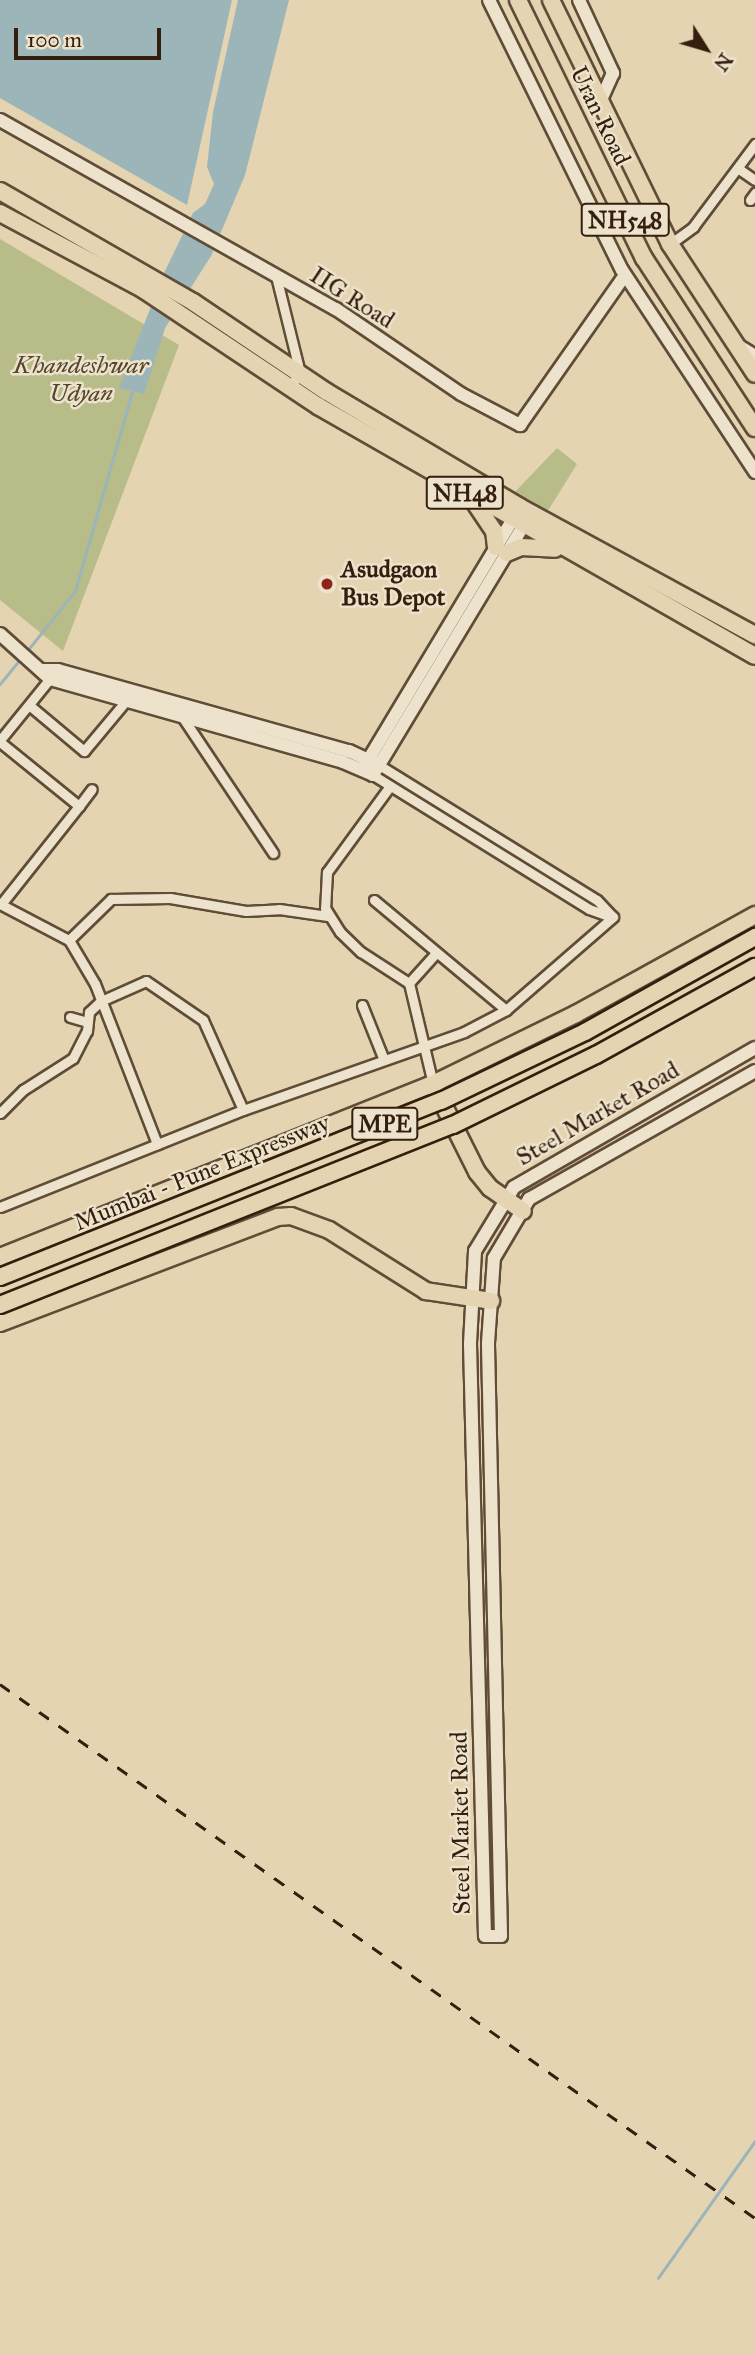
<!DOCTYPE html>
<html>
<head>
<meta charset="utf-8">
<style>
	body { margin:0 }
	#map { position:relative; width:755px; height:2355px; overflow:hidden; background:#e4d4b1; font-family:"IM FELL Great Primer",serif }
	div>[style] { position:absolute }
	.green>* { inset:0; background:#b7bc89 }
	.water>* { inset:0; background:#9bb5b8 }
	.stream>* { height:2.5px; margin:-1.25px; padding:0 1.25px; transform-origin:1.25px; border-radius:1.25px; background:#9bb5b8 }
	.roads { filter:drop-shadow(2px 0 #604c37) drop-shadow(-2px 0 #604c37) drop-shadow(0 2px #604c37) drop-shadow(0 -2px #604c37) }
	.street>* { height:9px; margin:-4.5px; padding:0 4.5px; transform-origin:4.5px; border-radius:4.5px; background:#ede3cc }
	.secondary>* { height:12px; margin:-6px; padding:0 6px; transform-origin:6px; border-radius:6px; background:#ede3cc }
	.highway>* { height:16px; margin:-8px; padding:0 8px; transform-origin:8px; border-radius:8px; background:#e4d4b1 }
	.rail>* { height:2.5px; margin-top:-1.25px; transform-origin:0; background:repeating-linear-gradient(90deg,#341e0e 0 12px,transparent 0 24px) }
	.bridges { filter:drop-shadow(2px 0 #341e0e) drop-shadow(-2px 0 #341e0e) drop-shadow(0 2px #341e0e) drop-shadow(0 -2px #341e0e) }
	.highway-bridge>* { height:16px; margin:-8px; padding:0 8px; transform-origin:8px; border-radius:8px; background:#e4d4b1 }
	.dots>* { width:19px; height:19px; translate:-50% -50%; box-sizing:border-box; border:4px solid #ede3cc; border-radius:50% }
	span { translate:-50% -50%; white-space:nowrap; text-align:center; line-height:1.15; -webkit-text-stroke:5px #ede3cc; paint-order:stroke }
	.shield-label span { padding:2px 5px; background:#ede3cc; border:2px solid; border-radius:5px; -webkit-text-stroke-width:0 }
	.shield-label { font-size:23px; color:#341e0e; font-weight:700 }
	.street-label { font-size:24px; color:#341e0e }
	.park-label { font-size:24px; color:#55462d; font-style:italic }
	.poi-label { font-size:24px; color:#341e0e; font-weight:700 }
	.left { translate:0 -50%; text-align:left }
	.north { position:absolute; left:671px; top:14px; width:70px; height:70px; -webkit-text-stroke:5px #ede3cc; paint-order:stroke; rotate:127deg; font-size:19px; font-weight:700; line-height:28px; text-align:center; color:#341e0e }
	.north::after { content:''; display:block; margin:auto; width:24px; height:32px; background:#341e0e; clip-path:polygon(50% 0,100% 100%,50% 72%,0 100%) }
	.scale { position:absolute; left:14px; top:28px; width:147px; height:32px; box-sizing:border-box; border:4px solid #341e0e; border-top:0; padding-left:9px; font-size:21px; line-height:24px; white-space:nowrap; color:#341e0e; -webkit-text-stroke:5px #ede3cc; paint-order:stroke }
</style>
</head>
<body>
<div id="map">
	<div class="green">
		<i style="clip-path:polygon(0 239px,179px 345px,63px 651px,0 600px)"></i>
		<i style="clip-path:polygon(557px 448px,577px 464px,547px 512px,514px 493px)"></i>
	</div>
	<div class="water">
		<i style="clip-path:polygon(0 0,232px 0,187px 205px,0 98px)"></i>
		<i style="clip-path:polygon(238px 0,289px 0,245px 175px,211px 256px,165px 328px,144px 394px,119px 388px,165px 271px,193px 213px,205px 204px,214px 184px,207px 167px,213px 112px)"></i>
	</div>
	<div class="stream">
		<i style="left:27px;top:651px;width:77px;rotate:-51.3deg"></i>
		<i style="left:75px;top:591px;width:210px;rotate:-74deg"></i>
		<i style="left:0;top:684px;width:32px;rotate:-51deg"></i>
		<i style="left:658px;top:2278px;width:168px;rotate:-54.7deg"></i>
	</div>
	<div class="roads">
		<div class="street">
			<i style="left:739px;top:169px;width:19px;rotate:35deg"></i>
			<i style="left:750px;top:200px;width:9px;rotate:-54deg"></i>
			<i style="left:670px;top:244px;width:29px;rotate:-36deg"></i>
			<i style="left:693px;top:227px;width:104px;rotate:-53.2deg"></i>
			<i style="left:276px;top:276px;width:100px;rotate:76.1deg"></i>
			<i style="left:300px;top:373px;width:17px;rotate:126deg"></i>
			<i style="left:29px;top:705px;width:72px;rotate:39.9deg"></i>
			<i style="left:84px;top:751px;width:64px;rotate:-50.1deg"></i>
			<i style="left:181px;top:715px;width:166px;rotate:56.3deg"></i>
			<i style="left:0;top:740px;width:82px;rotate:-50.9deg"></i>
			<i style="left:0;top:742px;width:102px;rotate:39deg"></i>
			<i style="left:79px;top:806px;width:125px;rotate:128.5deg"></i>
			<i style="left:379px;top:765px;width:256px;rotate:31.8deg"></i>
			<i style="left:597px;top:900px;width:23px;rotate:47deg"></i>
			<i style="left:373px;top:775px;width:254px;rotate:31.8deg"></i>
			<i style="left:589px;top:909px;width:23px;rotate:20deg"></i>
			<i style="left:390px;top:786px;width:107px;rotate:126.2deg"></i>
			<i style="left:327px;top:872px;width:36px;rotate:93deg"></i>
			<i style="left:325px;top:908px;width:28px;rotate:58deg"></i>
			<i style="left:340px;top:932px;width:29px;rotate:44deg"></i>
			<i style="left:361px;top:952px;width:57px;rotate:32.9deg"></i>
			<i style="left:79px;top:806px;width:21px;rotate:-53deg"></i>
			<i style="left:374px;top:900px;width:172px;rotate:39.8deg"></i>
			<i style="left:0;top:904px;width:78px;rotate:27.6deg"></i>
			<i style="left:69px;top:940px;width:51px;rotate:59.4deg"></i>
			<i style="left:95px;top:984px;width:172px;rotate:68.8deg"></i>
			<i style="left:69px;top:940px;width:59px;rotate:-44.3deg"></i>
			<i style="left:111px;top:899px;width:59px;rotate:-1deg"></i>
			<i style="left:170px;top:898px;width:77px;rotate:9.7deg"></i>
			<i style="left:246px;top:911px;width:33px;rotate:-3deg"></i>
			<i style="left:279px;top:909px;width:49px;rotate:8.3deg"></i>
			<i style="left:362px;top:1005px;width:59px;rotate:68.2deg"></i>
			<i style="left:70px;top:1017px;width:18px;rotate:16deg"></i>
			<i style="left:433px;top:1084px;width:104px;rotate:-103.4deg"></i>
			<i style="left:409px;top:983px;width:39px;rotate:-48deg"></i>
			<i style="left:0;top:1113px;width:33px;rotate:-45deg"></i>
			<i style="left:23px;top:1090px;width:59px;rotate:-32.6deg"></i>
			<i style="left:73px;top:1058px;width:30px;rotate:-63deg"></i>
			<i style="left:87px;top:1031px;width:19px;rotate:-84deg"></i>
			<i style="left:89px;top:1012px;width:16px;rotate:-43deg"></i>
			<i style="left:101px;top:1001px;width:49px;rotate:-24deg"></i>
			<i style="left:146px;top:981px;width:69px;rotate:34.4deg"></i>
			<i style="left:203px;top:1020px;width:98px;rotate:66deg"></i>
			<i style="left:0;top:1207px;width:262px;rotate:-21.8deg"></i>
			<i style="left:243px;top:1110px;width:234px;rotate:-19.4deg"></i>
			<i style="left:464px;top:1032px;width:47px;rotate:-27.6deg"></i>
			<i style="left:506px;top:1010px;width:142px;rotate:-41deg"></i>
		</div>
		<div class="secondary">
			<i style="left:489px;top:0;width:301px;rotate:63.8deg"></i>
			<i style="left:622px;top:270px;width:242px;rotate:56.6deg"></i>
			<i style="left:579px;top:0;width:81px;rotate:65deg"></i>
			<i style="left:613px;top:73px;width:30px;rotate:114deg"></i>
			<i style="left:0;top:120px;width:386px;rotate:29.4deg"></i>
			<i style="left:336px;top:309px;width:151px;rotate:34.2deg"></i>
			<i style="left:461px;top:394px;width:67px;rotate:27.7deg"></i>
			<i style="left:520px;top:425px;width:183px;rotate:-55deg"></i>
			<i style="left:737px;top:345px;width:21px;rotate:31deg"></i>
			<i style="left:0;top:634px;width:67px;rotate:42deg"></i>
			<i style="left:50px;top:679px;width:305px;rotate:15.8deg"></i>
			<i style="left:343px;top:762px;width:33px;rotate:23deg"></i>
			<i style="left:373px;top:775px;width:302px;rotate:-58.9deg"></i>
			<i style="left:44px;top:670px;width:14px"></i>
			<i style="left:58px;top:670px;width:302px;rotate:15.6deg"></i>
			<i style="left:349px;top:751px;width:33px;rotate:25deg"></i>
			<i style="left:364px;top:767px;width:297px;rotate:-59deg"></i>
			<i style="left:755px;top:1048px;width:278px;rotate:150deg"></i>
			<i style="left:514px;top:1187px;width:75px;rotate:121.4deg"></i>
			<i style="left:475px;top:1251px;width:93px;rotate:93.1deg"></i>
			<i style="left:470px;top:1344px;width:592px;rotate:88.55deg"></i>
			<i style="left:485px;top:1936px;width:16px"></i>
			<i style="left:501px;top:1936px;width:593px;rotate:-91.26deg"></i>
			<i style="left:488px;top:1343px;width:85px;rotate:-86deg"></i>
			<i style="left:494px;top:1258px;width:69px;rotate:-59.3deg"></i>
			<i style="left:529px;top:1199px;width:260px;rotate:-29.5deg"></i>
		</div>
		<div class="highway">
			<i style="left:518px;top:0;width:287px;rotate:64deg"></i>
			<i style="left:644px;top:258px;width:203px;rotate:56.9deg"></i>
			<i style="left:551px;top:0;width:271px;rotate:64deg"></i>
			<i style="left:670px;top:244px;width:155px;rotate:56.8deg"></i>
			<i style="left:0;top:191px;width:223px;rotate:29.9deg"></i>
			<i style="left:193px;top:302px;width:161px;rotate:33.9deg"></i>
			<i style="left:327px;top:392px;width:225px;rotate:30.8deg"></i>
			<i style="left:520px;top:507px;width:268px;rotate:28.6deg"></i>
			<i style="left:0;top:213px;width:163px;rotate:28.1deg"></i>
			<i style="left:144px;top:290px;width:209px;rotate:33.7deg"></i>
			<i style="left:318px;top:406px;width:503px;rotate:29.77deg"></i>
			<i style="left:475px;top:503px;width:34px;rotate:56deg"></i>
			<i style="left:494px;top:531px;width:16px;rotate:83deg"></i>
			<i style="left:507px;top:553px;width:15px;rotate:-23deg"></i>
			<i style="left:521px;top:547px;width:34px;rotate:3deg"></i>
			<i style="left:436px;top:1090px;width:92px;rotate:63.4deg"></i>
			<i style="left:477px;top:1172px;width:21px;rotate:51deg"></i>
			<i style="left:490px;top:1188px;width:40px;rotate:34.9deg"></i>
			<i style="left:0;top:1257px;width:466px;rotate:-21.8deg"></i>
			<i style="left:433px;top:1084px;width:159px;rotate:-26.1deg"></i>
			<i style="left:576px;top:1014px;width:205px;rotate:-28.9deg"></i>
			<i style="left:0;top:1323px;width:298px;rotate:-20.9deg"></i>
			<i style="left:278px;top:1217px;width:13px;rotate:-4deg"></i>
			<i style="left:291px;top:1216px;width:40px;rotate:20.2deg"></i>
			<i style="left:329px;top:1230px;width:115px;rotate:32.2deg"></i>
			<i style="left:426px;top:1291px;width:66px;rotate:8.7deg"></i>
		</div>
	</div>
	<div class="rail">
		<i style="left:0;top:1684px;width:925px;rotate:35.27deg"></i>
	</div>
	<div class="bridges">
		<div class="highway-bridge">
			<i style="left:0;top:1277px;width:475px;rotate:-21.8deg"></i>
			<i style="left:441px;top:1101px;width:160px;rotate:-25.6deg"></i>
			<i style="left:585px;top:1032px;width:195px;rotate:-29.2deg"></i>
			<i style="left:0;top:1305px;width:487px;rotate:-21.7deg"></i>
			<i style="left:453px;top:1125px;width:159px;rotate:-26.1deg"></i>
			<i style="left:596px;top:1055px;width:182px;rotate:-29deg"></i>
		</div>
	</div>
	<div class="dots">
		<i style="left:327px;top:584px;background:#8f2418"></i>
	</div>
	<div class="shield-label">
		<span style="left:625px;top:220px">NH548</span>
		<span style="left:465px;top:493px">NH48</span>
		<span style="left:385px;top:1124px">MPE</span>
	</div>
	<div class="street-label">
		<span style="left:600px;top:116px;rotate:64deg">Uran Road</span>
		<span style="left:352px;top:298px;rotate:32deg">IIG Road</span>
		<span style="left:598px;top:1114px;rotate:-30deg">Steel Market Road</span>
		<span style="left:202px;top:1173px;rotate:-22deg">Mumbai - Pune Expressway</span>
		<span style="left:461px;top:1823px;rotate:-91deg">Steel Market Road</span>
	</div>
	<div class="park-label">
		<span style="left:81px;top:380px">Khandeshwar<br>Udyan</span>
	</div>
	<div class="poi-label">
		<span class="left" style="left:341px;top:584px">Asudgaon<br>Bus Depot</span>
	</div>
	<div class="north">N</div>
	<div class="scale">100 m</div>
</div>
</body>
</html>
